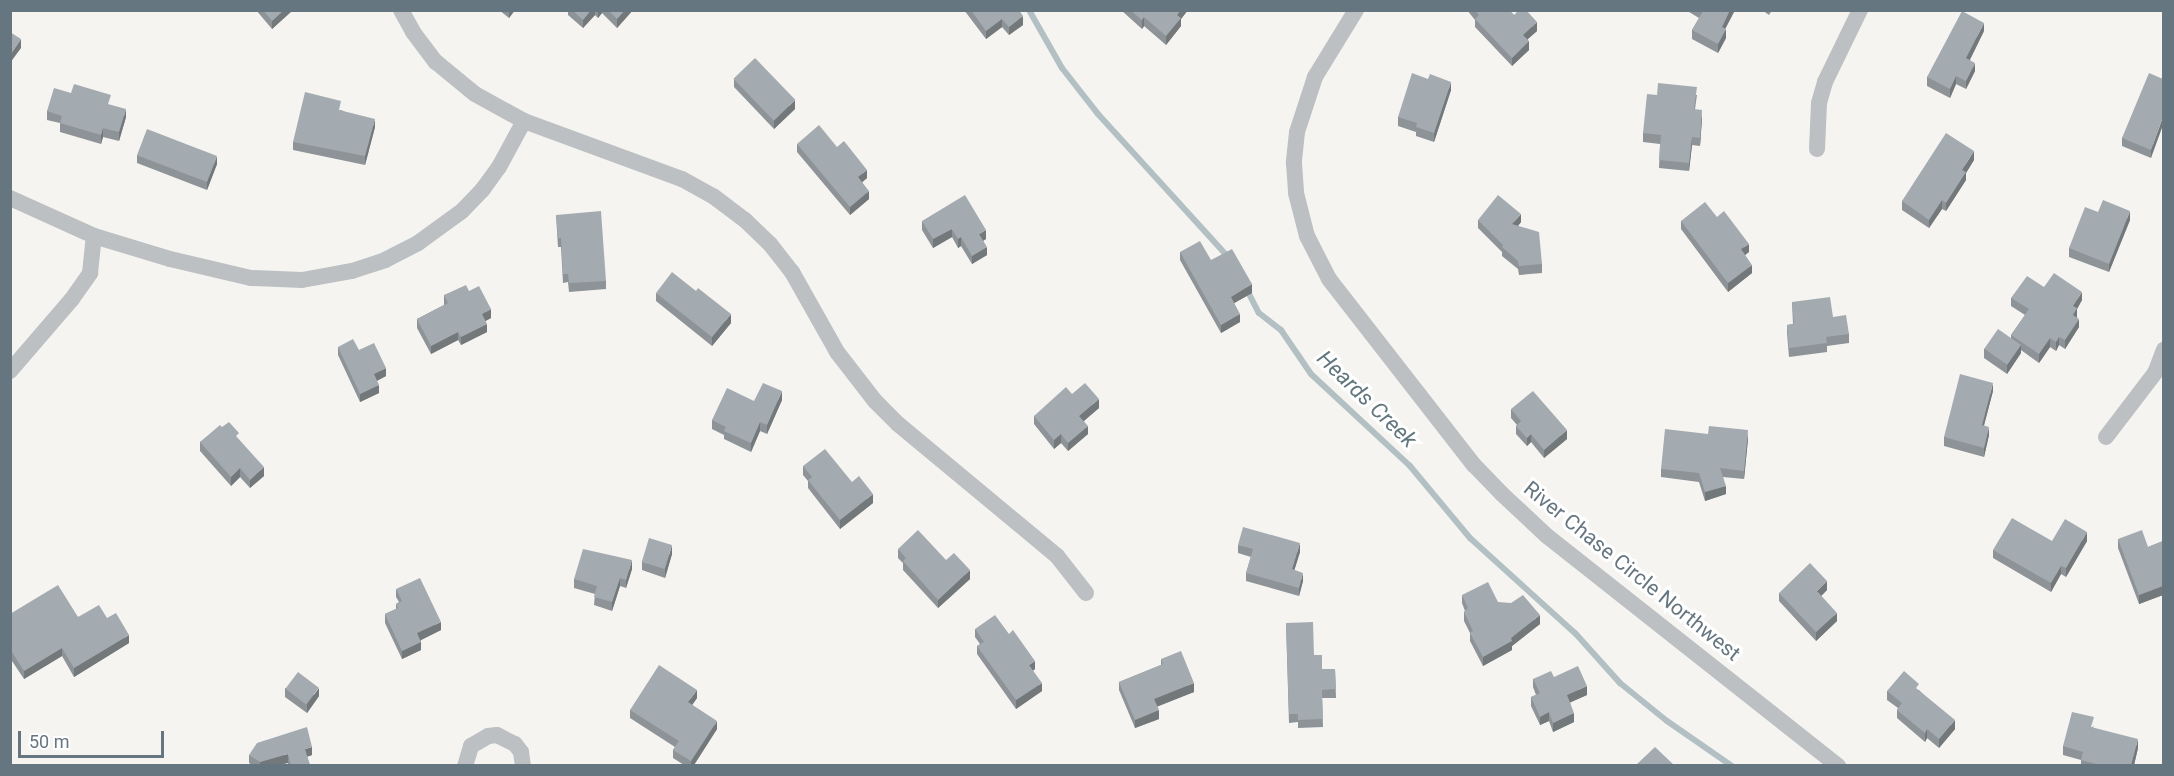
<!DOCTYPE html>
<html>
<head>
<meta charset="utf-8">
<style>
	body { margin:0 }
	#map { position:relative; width:2174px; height:776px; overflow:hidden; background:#f5f4f1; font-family:Roboto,sans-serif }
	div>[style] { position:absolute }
	.stream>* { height:6px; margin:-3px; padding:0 3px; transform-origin:3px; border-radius:3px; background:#b3c0c3 }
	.minor>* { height:16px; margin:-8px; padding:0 8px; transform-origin:8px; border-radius:8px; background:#bcc0c3 }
	.wall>* { inset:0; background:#8d9397 }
	.shaded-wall>* { inset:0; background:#73787b }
	.building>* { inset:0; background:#a4abb0; transform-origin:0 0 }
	span { translate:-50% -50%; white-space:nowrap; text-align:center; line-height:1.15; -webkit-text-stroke:6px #fff; paint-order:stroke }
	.street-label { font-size:21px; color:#667680 }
	.water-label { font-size:22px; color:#61777d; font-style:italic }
	.frame { position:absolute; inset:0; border:12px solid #667680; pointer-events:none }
	.scale { position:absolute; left:18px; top:731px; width:146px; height:27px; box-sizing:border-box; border:3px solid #667680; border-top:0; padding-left:8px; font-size:18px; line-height:21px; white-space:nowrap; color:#667680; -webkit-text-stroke:4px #fff; paint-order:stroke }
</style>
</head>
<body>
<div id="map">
	<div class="stream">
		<i style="left:1029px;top:10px;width:67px;rotate:60.4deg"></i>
		<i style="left:1062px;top:68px;width:58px;rotate:52deg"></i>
		<i style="left:1098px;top:114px;width:196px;rotate:47.7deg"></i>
		<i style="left:1246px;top:288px;width:28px;rotate:63deg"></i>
		<i style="left:1259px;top:313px;width:28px;rotate:38deg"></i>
		<i style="left:1281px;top:330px;width:53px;rotate:55.7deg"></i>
		<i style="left:1311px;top:374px;width:135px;rotate:42.9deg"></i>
		<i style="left:1410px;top:466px;width:94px;rotate:50.2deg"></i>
		<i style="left:1470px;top:538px;width:143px;rotate:42.2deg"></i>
		<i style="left:1576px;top:634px;width:66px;rotate:48.1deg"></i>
		<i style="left:1620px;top:683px;width:60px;rotate:39deg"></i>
		<i style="left:1667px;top:721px;width:79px;rotate:34.7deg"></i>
	</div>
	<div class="minor">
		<i style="left:401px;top:10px;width:25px;rotate:61deg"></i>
		<i style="left:413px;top:32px;width:38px;rotate:53deg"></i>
		<i style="left:436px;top:62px;width:50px;rotate:39.4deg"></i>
		<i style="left:475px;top:94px;width:56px;rotate:28.9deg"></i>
		<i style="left:524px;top:121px;width:168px;rotate:20.2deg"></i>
		<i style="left:682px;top:179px;width:35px;rotate:29deg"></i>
		<i style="left:713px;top:196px;width:40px;rotate:37deg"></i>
		<i style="left:745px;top:220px;width:35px;rotate:44deg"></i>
		<i style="left:770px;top:244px;width:36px;rotate:52deg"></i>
		<i style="left:792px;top:272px;width:92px;rotate:60.6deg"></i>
		<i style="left:837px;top:352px;width:62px;rotate:52.2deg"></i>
		<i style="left:875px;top:401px;width:33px;rotate:45deg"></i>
		<i style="left:898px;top:424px;width:207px;rotate:39.7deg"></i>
		<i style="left:1057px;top:556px;width:47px;rotate:51.9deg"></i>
		<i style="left:1356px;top:10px;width:79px;rotate:121.5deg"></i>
		<i style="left:1315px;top:77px;width:58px;rotate:108.1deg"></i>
		<i style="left:1297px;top:132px;width:31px;rotate:96deg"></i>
		<i style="left:1294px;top:163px;width:30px;rotate:86deg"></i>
		<i style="left:1296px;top:193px;width:44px;rotate:75.7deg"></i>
		<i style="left:1307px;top:236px;width:48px;rotate:62.9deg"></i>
		<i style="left:1329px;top:279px;width:236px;rotate:52.1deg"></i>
		<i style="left:1474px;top:465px;width:40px;rotate:46deg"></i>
		<i style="left:1502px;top:494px;width:62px;rotate:43deg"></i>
		<i style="left:1547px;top:536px;width:371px;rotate:38.3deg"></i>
		<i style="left:1817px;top:149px;width:46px;rotate:-87.5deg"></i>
		<i style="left:1819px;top:103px;width:22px;rotate:-74deg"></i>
		<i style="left:1825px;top:82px;width:80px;rotate:-64.1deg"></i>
		<i style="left:10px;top:198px;width:92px;rotate:24.3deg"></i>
		<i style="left:94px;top:236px;width:79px;rotate:16.8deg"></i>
		<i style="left:170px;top:259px;width:83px;rotate:13.2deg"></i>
		<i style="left:251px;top:278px;width:51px;rotate:2.2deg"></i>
		<i style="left:302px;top:280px;width:51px;rotate:-10.2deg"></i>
		<i style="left:352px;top:271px;width:35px;rotate:-18deg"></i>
		<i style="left:385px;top:260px;width:37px;rotate:-27deg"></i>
		<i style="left:418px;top:243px;width:54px;rotate:-36deg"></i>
		<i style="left:462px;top:211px;width:30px;rotate:-46deg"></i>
		<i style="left:483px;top:189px;width:27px;rotate:-54deg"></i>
		<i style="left:499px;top:167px;width:52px;rotate:-61.5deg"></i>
		<i style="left:10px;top:371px;width:95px;rotate:-49.3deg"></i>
		<i style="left:72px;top:299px;width:32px;rotate:-55deg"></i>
		<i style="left:90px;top:273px;width:37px;rotate:-84deg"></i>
		<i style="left:2106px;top:437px;width:81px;rotate:-52.6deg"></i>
		<i style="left:2155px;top:373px;width:25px;rotate:-69deg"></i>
		<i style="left:465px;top:766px;width:21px;rotate:-73deg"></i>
		<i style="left:471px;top:746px;width:20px;rotate:-30deg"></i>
		<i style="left:488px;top:736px;width:9px;rotate:-6deg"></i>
		<i style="left:497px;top:735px;width:20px;rotate:27deg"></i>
		<i style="left:515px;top:744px;width:10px;rotate:53deg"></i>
		<i style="left:521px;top:752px;width:14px;rotate:82deg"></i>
	</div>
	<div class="wall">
		<i style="clip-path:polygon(256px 10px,293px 10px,272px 29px)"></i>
		<i style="clip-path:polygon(499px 10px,515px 10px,509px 18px)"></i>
		<i style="clip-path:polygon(568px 10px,633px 10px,617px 28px,602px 13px,598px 18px,595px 15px,583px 28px,568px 15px)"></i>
		<i style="clip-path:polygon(964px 10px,1019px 10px,1023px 25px,1009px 35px,1002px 27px,986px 39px)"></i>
		<i style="clip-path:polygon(1121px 10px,1188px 10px,1181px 19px,1181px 26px,1166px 45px,1144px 26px,1142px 29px)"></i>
		<i style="clip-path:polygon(1467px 10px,1509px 10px,1514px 15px,1537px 31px,1528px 39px,1529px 50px,1512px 66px,1475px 27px,1475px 20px)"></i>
		<i style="clip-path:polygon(1689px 10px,1735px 10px,1725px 29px,1726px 38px,1718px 53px,1692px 39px,1692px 30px,1699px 18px,1689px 12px)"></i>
		<i style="clip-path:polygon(1762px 10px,1772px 10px,1769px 15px)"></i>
		<i style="clip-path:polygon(1984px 31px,1970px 60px,1975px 71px,1966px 89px,1956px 84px,1950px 98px,1927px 86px,1927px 77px)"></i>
		<i style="clip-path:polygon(734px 79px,795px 109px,774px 129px,734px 87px)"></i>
		<i style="clip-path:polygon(1428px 79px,1451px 90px,1434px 142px,1416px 136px,1416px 132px,1398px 126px,1398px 117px)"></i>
		<i style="clip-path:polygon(2163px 79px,2151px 158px,2122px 146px,2122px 138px)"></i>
		<i style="clip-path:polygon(1657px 95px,1697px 95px,1695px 109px,1702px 118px,1700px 146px,1692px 145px,1689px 171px,1659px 168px,1660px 144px,1643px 142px,1643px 133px)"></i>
		<i style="clip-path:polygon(110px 105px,126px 117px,119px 141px,103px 137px,101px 144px,60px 132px,60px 123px,47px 120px,47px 111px)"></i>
		<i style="clip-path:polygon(341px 110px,375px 127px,365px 165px,293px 150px,293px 142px)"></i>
		<i style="clip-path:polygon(797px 144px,837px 147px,867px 178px,862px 182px,869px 199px,850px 215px,797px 152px)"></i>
		<i style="clip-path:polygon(137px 155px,217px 164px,207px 190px,137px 163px)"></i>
		<i style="clip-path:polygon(1974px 160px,1966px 173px,1966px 180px,1946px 211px,1942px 209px,1929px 228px,1902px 210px,1902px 201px)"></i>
		<i style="clip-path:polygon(2098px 212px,2130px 220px,2109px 272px,2069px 257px,2069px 248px)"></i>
		<i style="clip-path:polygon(556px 215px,606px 281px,606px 289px,569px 292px,568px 282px,563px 283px,561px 247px,558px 247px)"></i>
		<i style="clip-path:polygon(1717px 217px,1749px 252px,1745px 255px,1752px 273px,1728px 292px,1681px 229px,1681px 221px)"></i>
		<i style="clip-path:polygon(1478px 220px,1521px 222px,1518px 226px,1542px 264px,1542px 273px,1519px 275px,1518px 269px,1502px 256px,1502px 252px,1478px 228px)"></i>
		<i style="clip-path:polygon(922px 221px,986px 239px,983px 241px,987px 255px,972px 264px,961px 246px,958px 248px,952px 237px,933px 248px,922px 230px)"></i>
		<i style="clip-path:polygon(1180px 252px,1211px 260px,1252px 293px,1234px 303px,1240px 322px,1221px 333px,1180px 260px)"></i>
		<i style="clip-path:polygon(2044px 287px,2082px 300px,2077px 309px,2077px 317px,2079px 327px,2065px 349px,2059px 345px,2056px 351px,2050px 347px,2039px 363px,2021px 350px,2021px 353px,2007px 374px,1984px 358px,1984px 349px,2011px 338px,2011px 335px,2025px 315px,2011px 306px,2011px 298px)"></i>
		<i style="clip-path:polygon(469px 291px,491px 318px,485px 321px,487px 332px,461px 345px,458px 340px,431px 354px,417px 328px,417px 319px,444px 305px,444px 295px)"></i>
		<i style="clip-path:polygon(656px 293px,731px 323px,712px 346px,656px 301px)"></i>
		<i style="clip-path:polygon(1792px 302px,1833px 317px,1849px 334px,1849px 343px,1827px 346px,1827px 352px,1789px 357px,1787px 333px,1787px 325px,1793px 324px)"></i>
		<i style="clip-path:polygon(338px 347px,359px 350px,386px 376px,377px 381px,379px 393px,360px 402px,338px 355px)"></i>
		<i style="clip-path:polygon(1993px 391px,1984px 425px,1989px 435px,1984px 457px,1944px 446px,1944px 437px)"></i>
		<i style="clip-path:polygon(1072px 394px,1099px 408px,1084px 421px,1088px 434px,1068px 451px,1061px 443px,1054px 449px,1034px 424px,1034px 416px)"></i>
		<i style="clip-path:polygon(782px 400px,767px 434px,760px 431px,751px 452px,724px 439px,724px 435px,712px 429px,712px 420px,754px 401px)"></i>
		<i style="clip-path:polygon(1511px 409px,1567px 439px,1544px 458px,1531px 442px,1527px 446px,1516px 434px,1516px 426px,1517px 425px,1511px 418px)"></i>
		<i style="clip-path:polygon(222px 427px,239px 440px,264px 476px,250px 488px,240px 477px,231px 486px,200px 451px,200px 442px)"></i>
		<i style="clip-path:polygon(1748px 439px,1744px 479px,1723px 477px,1726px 494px,1705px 501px,1699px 482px,1661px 477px,1661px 469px)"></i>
		<i style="clip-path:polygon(803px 466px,873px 503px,840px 529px,808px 488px,808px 481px,803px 475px)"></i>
		<i style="clip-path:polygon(2118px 539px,2148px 547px,2163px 541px,2163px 595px,2139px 604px,2118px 548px)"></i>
		<i style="clip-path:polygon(2052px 541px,2087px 541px,2066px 577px,2061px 574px,2051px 592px,1993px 558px,1993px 550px)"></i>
		<i style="clip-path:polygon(1238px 545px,1300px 552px,1294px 570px,1303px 581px,1299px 596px,1246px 581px,1246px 573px,1251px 557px,1238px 553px)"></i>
		<i style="clip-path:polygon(898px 549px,946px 560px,970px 579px,938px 608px,903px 570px,903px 563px,898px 558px)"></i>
		<i style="clip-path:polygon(672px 554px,665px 578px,642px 570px,642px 562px)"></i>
		<i style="clip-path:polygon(632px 569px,626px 588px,620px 586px,612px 611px,594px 605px,595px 594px,574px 588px,574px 579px)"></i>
		<i style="clip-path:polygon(396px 589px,441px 630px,421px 640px,421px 650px,402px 659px,385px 623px,385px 614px,396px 609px,396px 604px,399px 602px,396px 597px)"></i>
		<i style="clip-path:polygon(1827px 590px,1821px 596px,1837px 621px,1816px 641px,1779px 601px,1779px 593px)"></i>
		<i style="clip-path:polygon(1462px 595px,1498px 602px,1540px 624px,1512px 646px,1512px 650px,1483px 666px,1470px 641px,1470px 633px,1464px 621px,1464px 612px,1465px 611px,1462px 603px)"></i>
		<i style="clip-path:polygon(10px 614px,107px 618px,129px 643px,74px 677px,62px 656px,24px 679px,10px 658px)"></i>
		<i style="clip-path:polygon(1286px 623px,1314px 655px,1322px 669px,1335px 669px,1336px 698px,1322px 698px,1323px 727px,1298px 728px,1298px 722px,1289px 723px)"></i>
		<i style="clip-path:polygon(975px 629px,1035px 669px,1033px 671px,1042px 691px,1016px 709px,977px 654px,977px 646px,980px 644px,975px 637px)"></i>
		<i style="clip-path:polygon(1161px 659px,1194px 692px,1157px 706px,1159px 719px,1135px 728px,1119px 690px,1119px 682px,1161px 665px)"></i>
		<i style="clip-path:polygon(1554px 677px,1587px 695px,1570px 702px,1574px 722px,1553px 732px,1549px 721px,1540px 725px,1531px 706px,1531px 697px,1536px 695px,1533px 687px,1533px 679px)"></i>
		<i style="clip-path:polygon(285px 688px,319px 696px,307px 713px,285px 697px)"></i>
		<i style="clip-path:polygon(1919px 690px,1955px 729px,1939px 748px,1927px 738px,1925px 742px,1897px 718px,1897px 710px,1898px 708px,1887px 700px,1887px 691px)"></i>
		<i style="clip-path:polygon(697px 698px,692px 705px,717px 729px,694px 765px,684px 765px,673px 758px,673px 750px,675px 747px,630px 718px,630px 710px)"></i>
		<i style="clip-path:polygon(2094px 726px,2093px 728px,2138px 748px,2134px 765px,2081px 765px,2081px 760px,2063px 755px,2063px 746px)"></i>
		<i style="clip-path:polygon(249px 755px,312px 755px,307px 757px,310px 765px,288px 765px,288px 763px,278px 765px,252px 765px,249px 763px)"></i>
	</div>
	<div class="shaded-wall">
		<i style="clip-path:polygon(284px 10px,293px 10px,272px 29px,272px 21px)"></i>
		<i style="clip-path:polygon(509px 10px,515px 10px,509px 18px)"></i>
		<i style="clip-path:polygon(591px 10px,595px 10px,595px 15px,583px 28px,583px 20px)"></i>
		<i style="clip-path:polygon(598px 10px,602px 10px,602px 13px,598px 18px)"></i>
		<i style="clip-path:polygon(625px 10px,633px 10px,617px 28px,617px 19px)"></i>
		<i style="clip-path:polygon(1181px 10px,1188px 10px,1181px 19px,1181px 26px,1166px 45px,1166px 36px,1177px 15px)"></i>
		<i style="clip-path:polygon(1730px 10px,1735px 10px,1722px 35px,1722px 27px)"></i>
		<i style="clip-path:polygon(1023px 16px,1023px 25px,1009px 35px,1009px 27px)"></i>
		<i style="clip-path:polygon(1144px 17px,1144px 26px,1142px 29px,1142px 20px)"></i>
		<i style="clip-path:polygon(1002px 19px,1002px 27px,986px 39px,986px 31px)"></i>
		<i style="clip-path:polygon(1537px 22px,1537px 31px,1523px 43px,1523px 35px)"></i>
		<i style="clip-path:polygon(1984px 23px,1984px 31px,1966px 67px,1966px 58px)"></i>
		<i style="clip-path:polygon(1726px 29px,1726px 38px,1718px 53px,1718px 44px)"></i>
		<i style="clip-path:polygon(21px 39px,21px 48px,10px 63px,10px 55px)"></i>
		<i style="clip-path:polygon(1529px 41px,1529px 50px,1512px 66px,1512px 58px)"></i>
		<i style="clip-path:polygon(1975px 63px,1975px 71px,1966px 89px,1966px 81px)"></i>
		<i style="clip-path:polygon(1956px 76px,1956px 84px,1950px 98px,1950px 89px)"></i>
		<i style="clip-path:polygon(1451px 82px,1451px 90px,1434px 142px,1434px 133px)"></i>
		<i style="clip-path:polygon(795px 100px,795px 109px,774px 129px,774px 121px)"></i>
		<i style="clip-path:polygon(126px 109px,126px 117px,119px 141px,119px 132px)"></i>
		<i style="clip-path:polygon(1702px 110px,1702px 118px,1700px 146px,1700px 138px)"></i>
		<i style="clip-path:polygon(2163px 117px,2163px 125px,2151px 158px,2151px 150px)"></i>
		<i style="clip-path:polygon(375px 119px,375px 127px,365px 165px,365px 156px)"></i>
		<i style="clip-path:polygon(103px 128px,103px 137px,101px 144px,101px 135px)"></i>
		<i style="clip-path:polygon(1692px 137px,1692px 145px,1689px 171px,1689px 163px)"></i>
		<i style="clip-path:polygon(1974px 151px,1974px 160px,1966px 173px,1966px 180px,1946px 211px,1946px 203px,1962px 170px)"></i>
		<i style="clip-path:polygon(217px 156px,217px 164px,207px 190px,207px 182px)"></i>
		<i style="clip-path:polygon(867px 170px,867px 178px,858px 186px,858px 177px)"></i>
		<i style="clip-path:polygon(869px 191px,869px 199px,850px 215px,850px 207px)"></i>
		<i style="clip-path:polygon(1942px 200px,1942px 209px,1929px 228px,1929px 220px)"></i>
		<i style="clip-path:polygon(2130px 211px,2130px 220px,2109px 272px,2109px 264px)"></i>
		<i style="clip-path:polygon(1521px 214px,1521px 222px,1512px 233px,1512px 224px)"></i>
		<i style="clip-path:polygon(952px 229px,952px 237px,933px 248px,933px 239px)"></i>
		<i style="clip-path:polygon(986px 230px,986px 239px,979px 243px,979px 234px)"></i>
		<i style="clip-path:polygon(961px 237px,961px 246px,958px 248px,958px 239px)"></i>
		<i style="clip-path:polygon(1749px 244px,1749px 252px,1741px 258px,1741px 249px)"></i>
		<i style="clip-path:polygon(987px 247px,987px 255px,972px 264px,972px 256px)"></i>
		<i style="clip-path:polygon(1752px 265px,1752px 273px,1728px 292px,1728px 283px)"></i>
		<i style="clip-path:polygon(1252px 284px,1252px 293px,1231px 305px,1231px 297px)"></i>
		<i style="clip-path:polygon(2082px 292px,2082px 300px,2077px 309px,2077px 317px,2073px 323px,2073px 306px)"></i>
		<i style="clip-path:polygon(491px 309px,491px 318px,482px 323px,482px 314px)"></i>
		<i style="clip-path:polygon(731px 314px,731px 323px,712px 346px,712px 337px)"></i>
		<i style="clip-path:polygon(1240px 314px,1240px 322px,1221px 333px,1221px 325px)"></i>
		<i style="clip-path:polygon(2079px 319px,2079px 327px,2065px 349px,2065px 340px)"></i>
		<i style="clip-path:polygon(487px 324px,487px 332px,461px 345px,461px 337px)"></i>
		<i style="clip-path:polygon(458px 332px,458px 340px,431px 354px,431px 346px)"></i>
		<i style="clip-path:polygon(2059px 337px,2059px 345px,2056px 351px,2056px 342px)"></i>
		<i style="clip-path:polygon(2050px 338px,2050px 347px,2039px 363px,2039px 354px)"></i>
		<i style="clip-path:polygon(2021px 345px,2021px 353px,2007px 374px,2007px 365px)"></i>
		<i style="clip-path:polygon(386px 368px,386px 376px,374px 382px,374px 374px)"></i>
		<i style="clip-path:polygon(1993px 383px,1993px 391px,1982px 433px,1982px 425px)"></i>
		<i style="clip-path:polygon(379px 385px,379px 393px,360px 402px,360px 394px)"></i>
		<i style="clip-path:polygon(782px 391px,782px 400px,767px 434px,767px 425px)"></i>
		<i style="clip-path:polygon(1099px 399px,1099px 408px,1079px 425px,1079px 416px)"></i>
		<i style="clip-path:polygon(760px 422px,760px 431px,751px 452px,751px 443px)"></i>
		<i style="clip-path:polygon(1088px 426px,1088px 434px,1068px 451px,1068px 443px)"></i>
		<i style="clip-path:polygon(1989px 427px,1989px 435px,1984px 457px,1984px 448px)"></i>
		<i style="clip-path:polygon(1567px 430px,1567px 439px,1544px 458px,1544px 450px)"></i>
		<i style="clip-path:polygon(1748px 430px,1748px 439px,1744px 479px,1744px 471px)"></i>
		<i style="clip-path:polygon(1061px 434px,1061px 443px,1054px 449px,1054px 440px)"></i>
		<i style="clip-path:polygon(1531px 434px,1531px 442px,1527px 446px,1527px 438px)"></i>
		<i style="clip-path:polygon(264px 467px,264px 476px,250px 488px,250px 480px)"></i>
		<i style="clip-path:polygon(240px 468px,240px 477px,231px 486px,231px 477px)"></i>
		<i style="clip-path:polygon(1726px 486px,1726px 494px,1705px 501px,1705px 492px)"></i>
		<i style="clip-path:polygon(873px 494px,873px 503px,840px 529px,840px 520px)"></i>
		<i style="clip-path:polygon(2087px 532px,2087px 541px,2066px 577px,2066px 568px)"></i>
		<i style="clip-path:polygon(1300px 543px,1300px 552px,1292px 578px,1292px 569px)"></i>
		<i style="clip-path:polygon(672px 545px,672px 554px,665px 578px,665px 569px)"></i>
		<i style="clip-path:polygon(632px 560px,632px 569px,626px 588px,626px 580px)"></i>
		<i style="clip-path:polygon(2061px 566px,2061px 574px,2051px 592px,2051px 583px)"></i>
		<i style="clip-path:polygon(970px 570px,970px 579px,938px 608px,938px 600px)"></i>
		<i style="clip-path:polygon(1303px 573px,1303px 581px,1299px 596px,1299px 588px)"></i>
		<i style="clip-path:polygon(620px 578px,620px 586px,612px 611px,612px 602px)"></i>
		<i style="clip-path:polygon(1827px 581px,1827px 590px,1817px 600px,1817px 591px)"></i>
		<i style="clip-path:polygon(2163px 586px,2163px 595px,2139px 604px,2139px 595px)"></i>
		<i style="clip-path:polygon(1837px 613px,1837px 621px,1816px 641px,1816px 632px)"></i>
		<i style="clip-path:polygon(1540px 615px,1540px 624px,1512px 646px,1512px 650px,1483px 666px,1483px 657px,1511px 638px)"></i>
		<i style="clip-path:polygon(441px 622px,441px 630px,417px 642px,417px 633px)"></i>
		<i style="clip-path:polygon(129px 635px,129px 643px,74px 677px,74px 668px)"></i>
		<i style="clip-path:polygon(421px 642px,421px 650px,402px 659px,402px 651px)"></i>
		<i style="clip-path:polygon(62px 648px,62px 656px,24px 679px,24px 671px)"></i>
		<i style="clip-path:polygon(1035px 661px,1035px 669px,1029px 673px,1029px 665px)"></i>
		<i style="clip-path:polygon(1042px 683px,1042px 691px,1016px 709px,1016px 700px)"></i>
		<i style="clip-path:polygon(1194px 683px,1194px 692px,1154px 708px,1154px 699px)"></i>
		<i style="clip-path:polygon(1587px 686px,1587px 695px,1567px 704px,1567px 695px)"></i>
		<i style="clip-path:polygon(319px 688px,319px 696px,307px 713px,307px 704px)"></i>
		<i style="clip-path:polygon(697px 690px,697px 698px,688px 711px,688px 702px)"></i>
		<i style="clip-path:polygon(1159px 710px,1159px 719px,1135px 728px,1135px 720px)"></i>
		<i style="clip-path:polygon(1549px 712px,1549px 721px,1540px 725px,1540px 717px)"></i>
		<i style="clip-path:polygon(1574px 713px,1574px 722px,1553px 732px,1553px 723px)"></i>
		<i style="clip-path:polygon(1955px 720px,1955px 729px,1939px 748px,1939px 739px)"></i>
		<i style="clip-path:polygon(717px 721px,717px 729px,694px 765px,691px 765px,691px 761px)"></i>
		<i style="clip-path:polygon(1927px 729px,1927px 738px,1925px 742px,1925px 733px)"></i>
		<i style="clip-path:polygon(2138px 739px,2138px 748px,2134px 765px,2131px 765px)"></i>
		<i style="clip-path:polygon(312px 747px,312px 755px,305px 757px,305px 749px)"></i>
		<i style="clip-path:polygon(288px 754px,288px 763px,278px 765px,260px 765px,260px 762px)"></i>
	</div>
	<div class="building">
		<i style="clip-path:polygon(263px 10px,284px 10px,272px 21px)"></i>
		<i style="clip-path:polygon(572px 10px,591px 10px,583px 20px)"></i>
		<i style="clip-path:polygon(608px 10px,625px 10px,617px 19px)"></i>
		<i style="clip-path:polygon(971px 10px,1019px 10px,1023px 16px,1009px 27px,1002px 19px,986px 31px)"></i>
		<i style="clip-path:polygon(1130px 10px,1181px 10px,1177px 15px,1181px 18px,1166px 36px,1144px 17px,1142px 20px)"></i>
		<i style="clip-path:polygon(1475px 10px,1509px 10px,1514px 15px,1519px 10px,1526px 10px,1537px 22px,1523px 35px,1529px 41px,1512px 58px,1475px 19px,1479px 15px)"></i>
		<i style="clip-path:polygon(1701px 10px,1730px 10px,1722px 27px,1726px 29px,1718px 44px,1692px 30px,1703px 11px)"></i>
		<i style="clip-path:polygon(1962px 11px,1984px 23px,1966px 58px,1975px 63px,1966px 81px,1956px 76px,1950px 89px,1927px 77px)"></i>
		<i style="clip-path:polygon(10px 32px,21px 39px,10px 55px)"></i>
		<i style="left:755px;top:58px;width:58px;height:30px;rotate:46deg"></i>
		<i style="clip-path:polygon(1412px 73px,1428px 79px,1430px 74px,1451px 82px,1434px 133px,1416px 127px,1417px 123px,1398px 117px)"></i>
		<i style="clip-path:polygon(2149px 73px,2163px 79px,2163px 117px,2151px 150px,2122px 138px)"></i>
		<i style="clip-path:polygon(1658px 83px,1697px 87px,1694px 109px,1702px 110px,1700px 138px,1692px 137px,1689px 163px,1659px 160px,1661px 135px,1643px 133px,1647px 94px,1657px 95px)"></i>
		<i style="clip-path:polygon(74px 84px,111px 95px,108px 104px,126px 109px,119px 132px,103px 128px,101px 135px,60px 123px,62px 116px,47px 111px,54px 88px,71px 93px)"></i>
		<i style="clip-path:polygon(305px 92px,341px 101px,339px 110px,375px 119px,365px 156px,293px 142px)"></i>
		<i style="clip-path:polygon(819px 125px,837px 147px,844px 141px,867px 170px,858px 177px,869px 191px,850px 207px,797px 144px)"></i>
		<i style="left:147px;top:129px;width:75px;height:28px;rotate:21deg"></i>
		<i style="clip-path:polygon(1946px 133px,1974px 151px,1962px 170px,1966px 172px,1946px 203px,1942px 200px,1929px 220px,1902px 201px)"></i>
		<i style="clip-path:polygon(965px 195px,986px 230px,979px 234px,987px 247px,972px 256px,961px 237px,958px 239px,952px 229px,933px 239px,922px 221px)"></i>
		<i style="clip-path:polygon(1498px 195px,1521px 214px,1512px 224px,1539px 232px,1542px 264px,1519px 266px,1518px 261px,1502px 247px,1503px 245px,1478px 220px)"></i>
		<i style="clip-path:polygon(2103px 200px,2130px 211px,2109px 264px,2069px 248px,2085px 207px,2098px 212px)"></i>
		<i style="clip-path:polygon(1705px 202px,1717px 217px,1724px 211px,1749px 244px,1741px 249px,1752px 265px,1728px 283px,1681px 221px)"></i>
		<i style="clip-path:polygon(601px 211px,606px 281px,569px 283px,568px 274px,563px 274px,561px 238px,558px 238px,556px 215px)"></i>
		<i style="clip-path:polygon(1200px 241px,1211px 260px,1232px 249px,1252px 284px,1231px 297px,1240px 314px,1221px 325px,1180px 252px)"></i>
		<i style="clip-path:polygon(672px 272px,696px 291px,698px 288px,731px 314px,712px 337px,656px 293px)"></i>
		<i style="clip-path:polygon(2054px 273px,2082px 292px,2073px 306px,2077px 308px,2073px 315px,2079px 319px,2065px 340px,2059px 337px,2056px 342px,2050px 338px,2039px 354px,2011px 335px,2029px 309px,2011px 298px,2027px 276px,2044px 287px)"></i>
		<i style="clip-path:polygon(466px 285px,469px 291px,479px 286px,491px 309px,482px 314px,487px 324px,461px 337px,458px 332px,431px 346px,417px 319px,448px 303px,444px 295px)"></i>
		<i style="clip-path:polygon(1830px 297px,1833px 317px,1846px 315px,1849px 334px,1826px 337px,1827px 343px,1789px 348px,1787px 325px,1794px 324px,1792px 302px)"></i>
		<i style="left:1998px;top:329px;width:28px;height:24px;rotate:35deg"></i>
		<i style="clip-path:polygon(353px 339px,359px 350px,374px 343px,386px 368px,374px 374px,379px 385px,360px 394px,338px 347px)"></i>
		<i style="clip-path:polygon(1960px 374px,1993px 383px,1982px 425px,1989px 427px,1984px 448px,1944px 437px)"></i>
		<i style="clip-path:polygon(763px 383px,782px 391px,767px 425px,760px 422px,751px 443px,724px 431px,726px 427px,712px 420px,727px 388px,754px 401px)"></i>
		<i style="clip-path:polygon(1085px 383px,1099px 399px,1079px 416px,1088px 426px,1068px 443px,1061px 434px,1054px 440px,1034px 416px,1066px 387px,1072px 394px)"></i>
		<i style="clip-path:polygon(1533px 391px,1567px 430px,1544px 450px,1531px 434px,1527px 438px,1516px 426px,1521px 421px,1511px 409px)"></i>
		<i style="clip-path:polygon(229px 422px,239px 433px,236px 436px,264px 467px,250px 480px,240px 468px,231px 477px,200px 442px,220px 425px,222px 427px)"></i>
		<i style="clip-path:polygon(1709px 426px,1748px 430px,1744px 471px,1720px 468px,1726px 486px,1705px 492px,1699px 473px,1661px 469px,1665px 429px,1708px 434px)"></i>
		<i style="clip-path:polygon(825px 449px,852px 482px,859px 476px,873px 494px,840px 520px,808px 480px,812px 477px,803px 466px)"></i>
		<i style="clip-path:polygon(2012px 518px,2052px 541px,2065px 519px,2087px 532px,2066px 568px,2061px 566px,2051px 583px,1993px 550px)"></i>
		<i style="clip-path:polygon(1243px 527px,1300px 543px,1292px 569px,1303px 573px,1299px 588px,1246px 573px,1253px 549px,1238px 545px)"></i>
		<i style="clip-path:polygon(918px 530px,946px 560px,954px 553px,970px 570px,938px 600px,903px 561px,906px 558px,898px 549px)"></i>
		<i style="clip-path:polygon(2142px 530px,2148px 547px,2163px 541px,2163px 586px,2139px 595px,2118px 539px)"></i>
		<i style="left:649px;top:538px;width:24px;height:25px;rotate:17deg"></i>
		<i style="clip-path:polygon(583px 549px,632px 560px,626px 580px,620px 578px,612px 602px,594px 597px,597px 586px,574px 579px)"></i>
		<i style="clip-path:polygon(1810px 563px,1827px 581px,1817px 591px,1837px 613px,1816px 632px,1779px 593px)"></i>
		<i style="clip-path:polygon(420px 578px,441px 622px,417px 633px,421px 642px,402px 651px,385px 614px,398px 608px,396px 604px,402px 601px,396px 589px)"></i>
		<i style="clip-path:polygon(1488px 582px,1498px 602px,1511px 603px,1523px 595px,1540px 615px,1511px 638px,1512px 641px,1483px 657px,1470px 633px,1473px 631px,1464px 612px,1468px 608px,1462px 595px)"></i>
		<i style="clip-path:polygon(58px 585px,78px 617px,99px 605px,107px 618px,116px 613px,129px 635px,74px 668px,62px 648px,24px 671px,10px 649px,10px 614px)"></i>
		<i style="clip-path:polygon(995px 615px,1009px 634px,1013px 630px,1035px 661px,1029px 665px,1042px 683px,1016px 700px,977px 646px,984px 642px,975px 629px)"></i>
		<i style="clip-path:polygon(1313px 622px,1314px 655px,1322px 655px,1322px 669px,1335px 669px,1336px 689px,1322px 690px,1323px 719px,1298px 720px,1298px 714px,1289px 714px,1286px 623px)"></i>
		<i style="clip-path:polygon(1181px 651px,1194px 683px,1154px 699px,1159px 710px,1135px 720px,1119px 682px,1163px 664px,1161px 659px)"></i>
		<i style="clip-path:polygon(659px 665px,697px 690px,688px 702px,717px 721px,691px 761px,673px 750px,679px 741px,630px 710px)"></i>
		<i style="clip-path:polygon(1578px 666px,1587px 686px,1567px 695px,1574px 713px,1553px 723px,1549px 712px,1540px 717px,1531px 697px,1540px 693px,1533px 679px,1551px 671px,1554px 677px)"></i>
		<i style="clip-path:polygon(1904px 671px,1919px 684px,1916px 688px,1955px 720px,1939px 739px,1927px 729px,1925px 733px,1897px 710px,1902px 703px,1887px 691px)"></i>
		<i style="left:298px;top:672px;width:26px;height:21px;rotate:37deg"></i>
		<i style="clip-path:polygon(2072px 712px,2094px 717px,2091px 727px,2138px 739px,2131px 765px,2100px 765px,2081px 760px,2083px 752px,2063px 746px)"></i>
		<i style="clip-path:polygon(307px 727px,312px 747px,305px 749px,310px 765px,291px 765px,288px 754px,260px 762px,249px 755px,257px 743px)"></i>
		<i style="clip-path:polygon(1655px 747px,1674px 765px,1636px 765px)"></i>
	</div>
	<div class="street-label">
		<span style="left:1632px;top:571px;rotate:39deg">River Chase Circle Northwest</span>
	</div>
	<div class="water-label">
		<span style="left:1367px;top:399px;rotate:44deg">Heards Creek</span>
	</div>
	<div class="frame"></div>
	<div class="scale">50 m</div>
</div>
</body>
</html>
